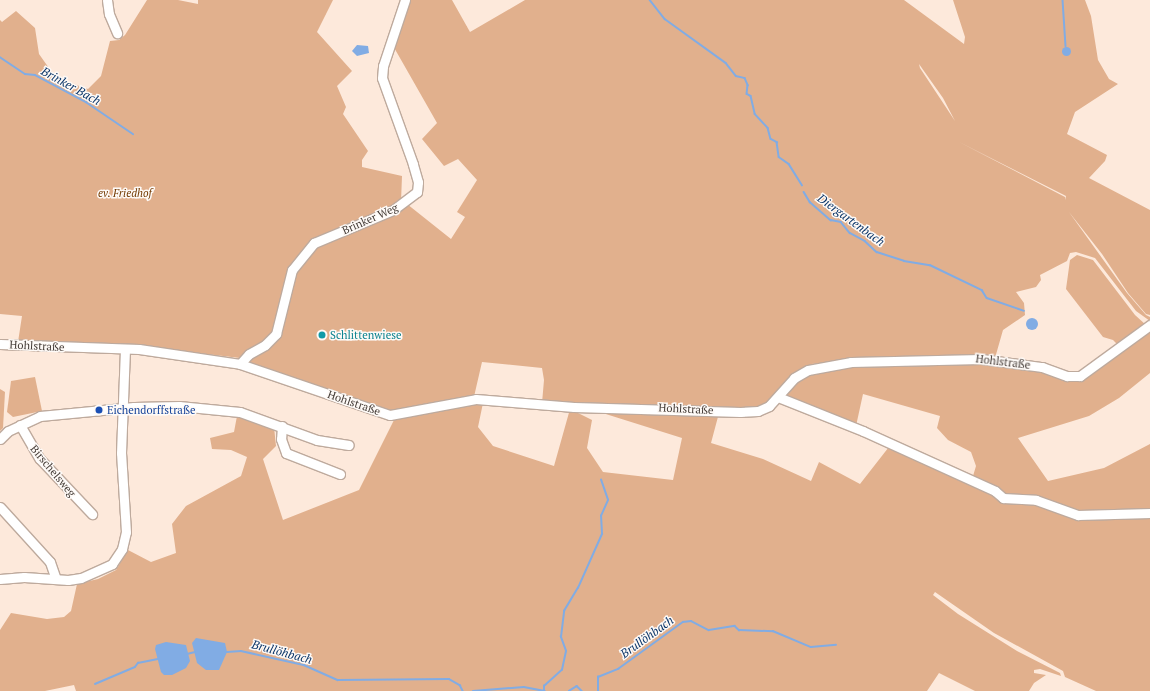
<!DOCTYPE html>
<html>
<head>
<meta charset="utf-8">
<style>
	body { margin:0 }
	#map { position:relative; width:1150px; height:691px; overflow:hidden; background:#fde9db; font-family:"PT Serif",serif }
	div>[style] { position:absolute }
	.green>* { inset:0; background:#e1b08d }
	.water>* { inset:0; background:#81ace4 }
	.round { border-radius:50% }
	.stream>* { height:1.5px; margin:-0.75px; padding:0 0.75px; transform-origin:0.75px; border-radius:0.75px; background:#81ace4 }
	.roads { filter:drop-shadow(1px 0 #beaa9d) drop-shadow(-1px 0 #beaa9d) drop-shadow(0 1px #beaa9d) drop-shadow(0 -1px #beaa9d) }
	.minor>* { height:9px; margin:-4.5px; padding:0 4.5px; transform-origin:4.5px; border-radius:4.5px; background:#fff }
	.dots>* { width:11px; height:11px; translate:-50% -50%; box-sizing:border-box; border:2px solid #fefaf7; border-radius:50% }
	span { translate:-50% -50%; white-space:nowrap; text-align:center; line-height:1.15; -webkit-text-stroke:3px #fefaf7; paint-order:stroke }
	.park-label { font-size:11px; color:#733a02; font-style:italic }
	.street-label { font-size:11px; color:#433b36 }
	.culture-label { font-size:11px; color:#0d838f }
	.left { translate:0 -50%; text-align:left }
	.transit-label { font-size:11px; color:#164399 }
	.water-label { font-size:12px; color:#0a3467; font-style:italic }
</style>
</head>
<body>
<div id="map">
	<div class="green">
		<i style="clip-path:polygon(evenodd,147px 0,178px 0,198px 4px,198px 0,333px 0,317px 32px,352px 71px,337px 86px,346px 107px,343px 114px,368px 151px,362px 160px,362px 167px,402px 176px,401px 202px,386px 210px,385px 218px,407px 204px,451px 239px,465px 217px,457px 212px,477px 180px,458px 159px,444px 166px,422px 139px,437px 123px,392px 44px,407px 0,452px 0,470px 32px,525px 0,904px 0,964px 44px,965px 37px,953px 0,1085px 0,1091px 16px,1098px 60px,1109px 79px,1118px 84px,1075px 112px,1067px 134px,1107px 155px,1105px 161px,1089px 178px,1150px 210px,1150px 315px,1146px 314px,1128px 293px,1102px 254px,1069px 212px,1127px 293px,1146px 315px,1150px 317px,1150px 321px,1136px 311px,1095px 258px,1076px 252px,1070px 253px,1067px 261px,1040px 275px,1041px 280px,1036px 287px,1016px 292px,1024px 303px,1025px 315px,1003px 330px,995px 358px,942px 356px,811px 364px,794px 376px,770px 403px,750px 410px,688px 405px,542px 403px,544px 380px,542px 368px,482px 362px,473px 401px,483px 403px,478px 427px,493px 446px,554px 466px,570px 409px,592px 420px,587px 448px,603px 472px,673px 480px,682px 438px,593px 410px,680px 411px,719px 413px,711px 443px,763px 459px,811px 481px,819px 462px,860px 484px,892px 443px,973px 476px,976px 466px,971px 452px,948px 440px,937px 428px,940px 416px,863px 394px,856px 426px,820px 409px,781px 396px,796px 379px,809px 371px,821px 368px,879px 363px,984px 361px,1028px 366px,1078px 378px,1094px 370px,1150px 328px,1150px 373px,1119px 398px,1089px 416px,1018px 438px,1048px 481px,1104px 468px,1150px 444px,1150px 691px,1096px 691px,1065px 677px,1063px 671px,994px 633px,935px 592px,933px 595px,958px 614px,1017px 651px,1060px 673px,1061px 676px,1040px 669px,1034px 670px,1034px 673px,1046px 675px,1034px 683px,1029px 691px,975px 691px,939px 673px,927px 691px,76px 691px,74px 685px,45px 691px,0 691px,0 630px,11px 613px,47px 619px,64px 617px,71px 611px,77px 584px,98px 579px,116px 570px,128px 550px,151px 562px,176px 553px,172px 524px,186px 506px,241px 476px,247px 457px,231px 450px,212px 449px,210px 438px,234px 432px,237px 416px,274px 427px,276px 446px,263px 459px,283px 520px,359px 490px,398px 412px,390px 413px,247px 362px,267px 347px,277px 334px,293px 272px,314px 245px,337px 235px,338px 228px,313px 240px,291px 269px,274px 333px,264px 343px,240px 358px,140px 346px,18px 342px,22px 316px,0 314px,0 20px,2px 22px,16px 11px,35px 28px,39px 54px,56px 78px,88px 89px,101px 76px,110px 41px,119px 40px,125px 35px,147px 0,919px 64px,943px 98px,955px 121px,920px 68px,919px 64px,147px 0,959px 142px,1066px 196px,1065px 200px,1065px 197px,959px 142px)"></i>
		<i style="clip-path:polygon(1077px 255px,1093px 260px,1135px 315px,1146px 325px,1119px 346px,1113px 340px,1103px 337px,1066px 289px,1070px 260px)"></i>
		<i style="clip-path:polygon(35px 377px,42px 411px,13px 417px,7px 412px,11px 381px)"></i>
		<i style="clip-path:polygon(0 389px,5px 392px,3px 428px,0 431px)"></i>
	</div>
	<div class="water">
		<i style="clip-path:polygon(357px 45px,368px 46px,369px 53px,357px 56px,352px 51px)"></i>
		<i class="round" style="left:1061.5px;top:46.5px;width:9px;height:9px"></i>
		<i class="round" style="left:1026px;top:318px;width:12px;height:12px"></i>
		<i style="clip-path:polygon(196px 638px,225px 643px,227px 652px,219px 670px,206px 670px,197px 663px,192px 643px)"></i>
		<i style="clip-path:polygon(166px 642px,186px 645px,190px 661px,186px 668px,172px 675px,164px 675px,161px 672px,155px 649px,156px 645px)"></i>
	</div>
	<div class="stream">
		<i style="left:650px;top:0;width:24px;rotate:52deg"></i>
		<i style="left:665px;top:19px;width:75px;rotate:35.8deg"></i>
		<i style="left:726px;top:63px;width:16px;rotate:52deg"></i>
		<i style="left:736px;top:76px;width:9px;rotate:13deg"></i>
		<i style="left:745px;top:78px;width:8px;rotate:67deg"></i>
		<i style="left:748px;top:85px;width:9px;rotate:96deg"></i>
		<i style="left:747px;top:94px;width:4px;rotate:27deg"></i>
		<i style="left:751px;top:96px;width:18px;rotate:77deg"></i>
		<i style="left:755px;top:114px;width:19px;rotate:47deg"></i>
		<i style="left:768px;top:128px;width:11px;rotate:75deg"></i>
		<i style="left:771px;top:139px;width:7px;rotate:27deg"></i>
		<i style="left:777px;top:142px;width:15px;rotate:82deg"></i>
		<i style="left:779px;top:157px;width:12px;rotate:35deg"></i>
		<i style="left:789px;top:164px;width:25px;rotate:58deg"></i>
		<i style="left:1063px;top:0;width:46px;rotate:86.3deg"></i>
		<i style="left:0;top:57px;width:30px;rotate:34deg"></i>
		<i style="left:25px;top:74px;width:10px;rotate:6deg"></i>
		<i style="left:35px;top:75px;width:58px;rotate:27.9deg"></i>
		<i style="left:86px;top:102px;width:57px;rotate:34.2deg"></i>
		<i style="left:804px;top:192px;width:12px;rotate:59deg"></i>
		<i style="left:810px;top:202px;width:28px;rotate:41deg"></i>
		<i style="left:831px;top:220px;width:10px;rotate:11deg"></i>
		<i style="left:841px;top:222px;width:14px;rotate:51deg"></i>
		<i style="left:850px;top:233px;width:17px;rotate:28deg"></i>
		<i style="left:865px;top:241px;width:16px;rotate:43deg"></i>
		<i style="left:877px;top:252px;width:28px;rotate:18deg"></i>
		<i style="left:904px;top:261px;width:26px;rotate:9deg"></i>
		<i style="left:930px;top:265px;width:58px;rotate:25.7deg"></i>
		<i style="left:982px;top:290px;width:9px;rotate:58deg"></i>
		<i style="left:987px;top:298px;width:39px;rotate:19deg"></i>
		<i style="left:227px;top:652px;width:14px;rotate:-4deg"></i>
		<i style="left:241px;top:651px;width:65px;rotate:12.5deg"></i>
		<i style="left:304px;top:665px;width:37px;rotate:24deg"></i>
		<i style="left:338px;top:680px;width:111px;rotate:-0.5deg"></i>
		<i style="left:449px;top:679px;width:13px;rotate:29deg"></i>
		<i style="left:460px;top:685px;width:7px;rotate:63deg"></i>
		<i style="left:187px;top:654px;width:8px;rotate:-14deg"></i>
		<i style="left:95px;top:684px;width:43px;rotate:-23deg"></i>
		<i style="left:135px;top:667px;width:5px;rotate:-53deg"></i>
		<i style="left:138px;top:663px;width:20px;rotate:-11deg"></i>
		<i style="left:473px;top:691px;width:51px;rotate:-4.5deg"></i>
		<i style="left:524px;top:687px;width:21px;rotate:11deg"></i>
		<i style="left:544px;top:691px;width:5px;rotate:-90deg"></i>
		<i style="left:544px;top:686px;width:24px;rotate:-42deg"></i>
		<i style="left:562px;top:670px;width:19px;rotate:-78deg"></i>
		<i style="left:566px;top:651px;width:15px;rotate:-110deg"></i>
		<i style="left:561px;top:637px;width:26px;rotate:-83deg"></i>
		<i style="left:564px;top:611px;width:27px;rotate:-59deg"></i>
		<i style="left:578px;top:588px;width:59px;rotate:-66deg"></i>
		<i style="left:602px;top:534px;width:18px;rotate:-93deg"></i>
		<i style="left:601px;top:516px;width:17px;rotate:-66deg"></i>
		<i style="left:608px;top:500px;width:21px;rotate:-109deg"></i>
		<i style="left:569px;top:691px;width:9px;rotate:-32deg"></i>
		<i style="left:577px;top:686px;width:7px;rotate:45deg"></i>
		<i style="left:598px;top:691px;width:14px;rotate:-90deg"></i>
		<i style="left:598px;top:677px;width:22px;rotate:-22deg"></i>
		<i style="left:618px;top:669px;width:80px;rotate:-35.9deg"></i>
		<i style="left:683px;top:622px;width:8px;rotate:-7deg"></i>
		<i style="left:691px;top:621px;width:20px;rotate:27deg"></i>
		<i style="left:709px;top:630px;width:26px;rotate:-9deg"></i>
		<i style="left:735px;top:626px;width:6px;rotate:45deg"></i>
		<i style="left:739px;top:630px;width:34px;rotate:2deg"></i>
		<i style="left:773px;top:631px;width:41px;rotate:22.8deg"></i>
		<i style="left:811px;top:647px;width:25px;rotate:-5deg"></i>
	</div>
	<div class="roads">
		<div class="minor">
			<i style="left:107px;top:0;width:14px;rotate:82deg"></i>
			<i style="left:109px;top:14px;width:21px;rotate:67deg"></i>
			<i style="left:0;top:344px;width:139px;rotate:2.1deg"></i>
			<i style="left:139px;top:349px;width:102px;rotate:8.4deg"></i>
			<i style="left:240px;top:364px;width:158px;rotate:18.8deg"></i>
			<i style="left:390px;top:415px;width:87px;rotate:-10.5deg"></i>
			<i style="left:476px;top:399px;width:98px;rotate:4.7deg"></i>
			<i style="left:574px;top:407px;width:166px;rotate:1.7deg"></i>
			<i style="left:740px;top:412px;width:18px;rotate:-3deg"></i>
			<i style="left:758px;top:411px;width:12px;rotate:-24deg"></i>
			<i style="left:769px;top:406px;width:38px;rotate:-48deg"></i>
			<i style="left:794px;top:378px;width:16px;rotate:-30deg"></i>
			<i style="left:808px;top:370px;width:44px;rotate:-10.5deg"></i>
			<i style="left:851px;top:362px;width:130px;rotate:-1.3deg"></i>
			<i style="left:981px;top:359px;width:62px;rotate:7.5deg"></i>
			<i style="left:1042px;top:367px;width:27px;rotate:20deg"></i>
			<i style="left:1067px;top:376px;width:13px"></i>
			<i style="left:1080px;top:376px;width:87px;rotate:-36.1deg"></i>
			<i style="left:240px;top:364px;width:13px;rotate:-48deg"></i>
			<i style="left:249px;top:354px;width:18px;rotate:-29deg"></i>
			<i style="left:265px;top:345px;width:16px;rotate:-45deg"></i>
			<i style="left:276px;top:334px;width:66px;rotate:-76deg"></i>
			<i style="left:292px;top:270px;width:35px;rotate:-51deg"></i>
			<i style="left:314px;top:243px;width:86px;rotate:-22.7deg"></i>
			<i style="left:393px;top:210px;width:30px;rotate:-37deg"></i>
			<i style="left:417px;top:192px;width:10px;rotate:-84deg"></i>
			<i style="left:418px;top:182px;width:19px;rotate:-106deg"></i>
			<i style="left:413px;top:164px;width:91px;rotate:-109.8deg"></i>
			<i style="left:382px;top:78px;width:12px;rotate:-85deg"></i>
			<i style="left:383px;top:66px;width:70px;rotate:-71.6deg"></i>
			<i style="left:778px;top:397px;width:92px;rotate:21.8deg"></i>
			<i style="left:863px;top:431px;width:145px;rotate:24.4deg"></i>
			<i style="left:995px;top:491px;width:11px;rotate:41deg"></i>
			<i style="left:1003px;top:498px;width:33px;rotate:3deg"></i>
			<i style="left:1036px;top:500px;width:45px;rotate:19.7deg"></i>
			<i style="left:1078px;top:515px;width:72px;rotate:-1.6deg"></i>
			<i style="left:20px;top:425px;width:39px;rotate:60deg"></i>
			<i style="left:40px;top:459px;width:76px;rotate:46.6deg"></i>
			<i style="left:282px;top:426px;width:13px;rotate:94deg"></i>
			<i style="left:281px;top:439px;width:15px;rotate:70deg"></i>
			<i style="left:286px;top:453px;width:58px;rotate:21.3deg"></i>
			<i style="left:0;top:439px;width:11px;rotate:-45deg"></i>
			<i style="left:8px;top:431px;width:35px;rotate:-25deg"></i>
			<i style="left:40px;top:416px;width:94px;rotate:-5.5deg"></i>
			<i style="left:134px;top:407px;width:45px;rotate:-1.3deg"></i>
			<i style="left:179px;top:406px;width:61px;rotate:5.6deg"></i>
			<i style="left:240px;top:412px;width:82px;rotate:20deg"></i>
			<i style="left:317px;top:440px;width:32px;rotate:9deg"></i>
			<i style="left:0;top:507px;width:74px;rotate:47.7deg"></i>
			<i style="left:50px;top:562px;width:18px;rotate:71deg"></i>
			<i style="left:0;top:579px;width:24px;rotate:-5deg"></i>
			<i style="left:24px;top:577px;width:44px;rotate:3.9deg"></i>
			<i style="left:68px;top:580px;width:13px;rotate:-9deg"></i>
			<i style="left:81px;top:578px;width:34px;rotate:-24deg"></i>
			<i style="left:112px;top:564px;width:18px;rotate:-56deg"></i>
			<i style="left:122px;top:549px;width:17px;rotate:-77deg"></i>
			<i style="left:126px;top:532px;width:79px;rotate:-93.6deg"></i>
			<i style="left:121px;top:453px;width:104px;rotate:-87.8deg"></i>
		</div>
	</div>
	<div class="dots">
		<i style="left:322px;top:335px;background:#0f9aa8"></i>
		<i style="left:99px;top:410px;background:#1a4fb4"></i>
	</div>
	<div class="park-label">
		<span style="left:125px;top:193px">ev. Friedhof</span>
	</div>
	<div class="street-label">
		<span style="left:370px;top:219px;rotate:-24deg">Brinker Weg</span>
		<span style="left:37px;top:346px;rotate:3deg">Hohlstraße</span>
		<span style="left:1003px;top:362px;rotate:7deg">Hohlstraße</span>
		<span style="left:354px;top:403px;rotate:19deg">Hohlstraße</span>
		<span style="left:686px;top:409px;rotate:3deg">Hohlstraße</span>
		<span style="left:53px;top:471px;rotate:50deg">Birschelsweg</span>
	</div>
	<div class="culture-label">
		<span class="left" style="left:330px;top:335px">Schlittenwiese</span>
	</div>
	<div class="transit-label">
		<span class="left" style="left:107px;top:410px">Eichendorffstraße</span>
	</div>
	<div class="water-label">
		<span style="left:71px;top:86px;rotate:29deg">Brinker Bach</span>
		<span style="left:851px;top:220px;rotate:36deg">Diergartenbach</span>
		<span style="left:647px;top:637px;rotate:-36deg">Brullöhbach</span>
		<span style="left:282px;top:652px;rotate:15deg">Brullöhbach</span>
	</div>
</div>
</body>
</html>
